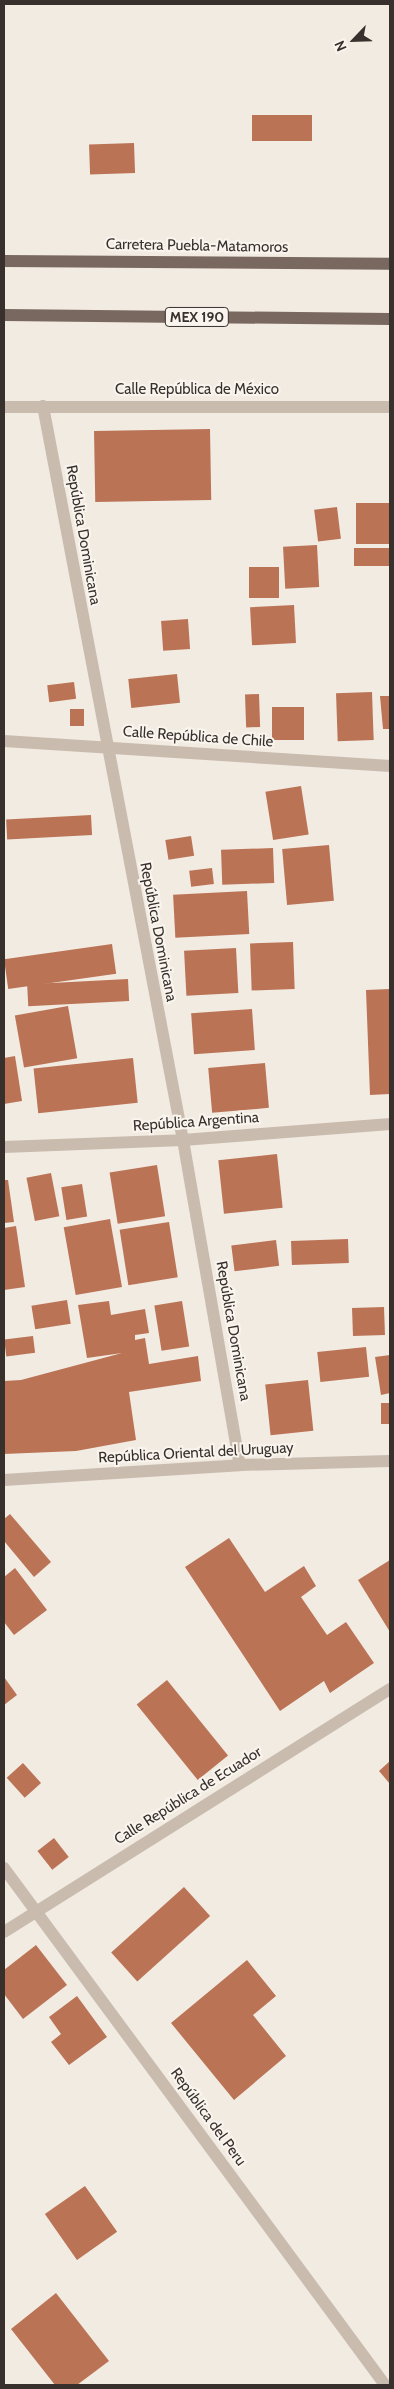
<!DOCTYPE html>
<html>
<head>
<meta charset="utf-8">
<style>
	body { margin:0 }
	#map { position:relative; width:394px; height:2389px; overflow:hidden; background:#f2ebe2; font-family:Cabin,sans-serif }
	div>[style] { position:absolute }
	.building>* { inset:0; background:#bb7356; transform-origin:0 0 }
	.minor>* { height:12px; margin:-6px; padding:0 6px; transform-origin:6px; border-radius:6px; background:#c9bcae }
	.primary>* { height:12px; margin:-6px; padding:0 6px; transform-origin:6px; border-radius:6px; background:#79685f }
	span { translate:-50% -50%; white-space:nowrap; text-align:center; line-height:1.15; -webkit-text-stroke:4px #f9f5ee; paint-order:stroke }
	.shield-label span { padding:1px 4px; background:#f9f5ee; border:1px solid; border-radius:4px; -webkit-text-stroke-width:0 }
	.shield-label { font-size:14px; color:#38302c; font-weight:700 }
	.street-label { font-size:15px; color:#38302c }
	.frame { position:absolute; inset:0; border:5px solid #38302c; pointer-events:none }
	.north { position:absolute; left:329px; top:15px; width:50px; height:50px; -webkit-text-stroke:4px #f9f5ee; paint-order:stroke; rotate:246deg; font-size:14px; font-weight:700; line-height:20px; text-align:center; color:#38302c }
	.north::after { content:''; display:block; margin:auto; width:18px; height:22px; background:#38302c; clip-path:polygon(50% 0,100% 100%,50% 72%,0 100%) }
</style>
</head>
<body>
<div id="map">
	<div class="building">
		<i style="left:312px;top:115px;width:26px;height:60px;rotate:90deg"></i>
		<i style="left:134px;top:143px;width:30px;height:45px;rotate:88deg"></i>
		<i style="left:210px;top:429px;width:71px;height:116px;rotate:89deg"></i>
		<i style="left:356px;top:503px;width:34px;height:41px"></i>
		<i style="left:337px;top:507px;width:32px;height:23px;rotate:83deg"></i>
		<i style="left:317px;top:545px;width:42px;height:34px;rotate:87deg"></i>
		<i style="left:390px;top:548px;width:18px;height:36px;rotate:90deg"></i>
		<i style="left:249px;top:567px;width:30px;height:31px"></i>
		<i style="left:294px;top:605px;width:38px;height:44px;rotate:87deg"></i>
		<i style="left:188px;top:619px;width:30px;height:27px;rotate:86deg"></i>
		<i style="left:177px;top:674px;width:29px;height:49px;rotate:84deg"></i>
		<i style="left:74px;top:682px;width:17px;height:27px;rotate:83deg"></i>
		<i style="left:372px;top:692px;width:48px;height:36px;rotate:88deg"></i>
		<i style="left:259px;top:694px;width:33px;height:14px;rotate:88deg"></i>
		<i style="clip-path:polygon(380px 696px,390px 696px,390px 729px,383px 729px)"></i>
		<i style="left:272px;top:707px;width:32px;height:33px"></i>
		<i style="left:70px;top:709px;width:14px;height:17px"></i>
		<i style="left:301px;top:786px;width:49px;height:36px;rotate:81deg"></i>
		<i style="left:91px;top:815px;width:20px;height:85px;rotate:87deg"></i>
		<i style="left:191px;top:836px;width:20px;height:26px;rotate:81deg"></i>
		<i style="left:329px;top:845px;width:56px;height:47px;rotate:85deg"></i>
		<i style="left:273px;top:848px;width:35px;height:52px;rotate:88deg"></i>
		<i style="left:212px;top:868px;width:16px;height:23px;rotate:83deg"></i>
		<i style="left:247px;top:891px;width:43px;height:74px;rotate:87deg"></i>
		<i style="left:293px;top:942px;width:47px;height:43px;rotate:88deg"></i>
		<i style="left:112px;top:944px;width:30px;height:109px;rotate:82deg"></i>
		<i style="left:236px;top:948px;width:45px;height:52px;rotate:87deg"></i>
		<i style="left:128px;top:979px;width:22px;height:101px;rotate:87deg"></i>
		<i style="clip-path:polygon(390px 989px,390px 1094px,370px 1095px,366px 990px)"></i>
		<i style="left:68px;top:1006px;width:53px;height:54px;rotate:80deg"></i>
		<i style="left:252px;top:1009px;width:41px;height:61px;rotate:86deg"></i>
		<i style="clip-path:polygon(15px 1056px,22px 1101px,4px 1104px,4px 1058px)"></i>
		<i style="left:133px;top:1058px;width:45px;height:100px;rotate:84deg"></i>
		<i style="left:265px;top:1063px;width:45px;height:57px;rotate:85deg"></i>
		<i style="left:277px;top:1154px;width:54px;height:59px;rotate:84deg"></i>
		<i style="left:157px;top:1165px;width:52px;height:48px;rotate:81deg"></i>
		<i style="left:51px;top:1173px;width:44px;height:25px;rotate:79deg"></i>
		<i style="clip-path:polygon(4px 1180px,8px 1180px,14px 1222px,4px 1223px)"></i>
		<i style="left:82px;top:1184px;width:33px;height:21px;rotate:81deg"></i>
		<i style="left:110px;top:1219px;width:69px;height:47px;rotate:80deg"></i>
		<i style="left:169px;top:1222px;width:56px;height:50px;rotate:81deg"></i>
		<i style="clip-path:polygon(16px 1226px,25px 1287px,4px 1290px,4px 1228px)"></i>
		<i style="left:348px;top:1239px;width:24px;height:57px;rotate:88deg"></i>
		<i style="left:276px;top:1240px;width:26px;height:45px;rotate:83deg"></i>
		<i style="left:67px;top:1300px;width:24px;height:36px;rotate:81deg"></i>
		<i style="clip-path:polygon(109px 1301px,111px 1315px,145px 1309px,149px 1333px,135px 1335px,135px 1340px,145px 1338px,149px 1364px,198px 1356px,201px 1381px,129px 1392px,136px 1440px,76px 1451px,4px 1454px,4px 1381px,21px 1380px,122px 1353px,87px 1358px,78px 1305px)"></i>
		<i style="left:182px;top:1301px;width:46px;height:28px;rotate:81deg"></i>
		<i style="left:384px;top:1307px;width:28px;height:32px;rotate:88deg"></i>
		<i style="left:33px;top:1336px;width:17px;height:29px;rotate:83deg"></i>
		<i style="left:366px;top:1347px;width:30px;height:49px;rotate:84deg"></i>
		<i style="clip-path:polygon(390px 1355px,390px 1393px,381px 1395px,375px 1357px)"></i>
		<i style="left:308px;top:1380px;width:51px;height:43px;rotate:84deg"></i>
		<i style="left:381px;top:1403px;width:9px;height:21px"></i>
		<i style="clip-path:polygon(10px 1514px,51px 1562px,34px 1577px,4px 1541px,4px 1519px)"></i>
		<i style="clip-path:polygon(229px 1538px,265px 1592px,304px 1566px,316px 1586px,301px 1597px,327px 1635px,346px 1622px,374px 1663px,330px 1693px,324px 1681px,280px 1711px,185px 1567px)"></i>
		<i style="clip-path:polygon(390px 1560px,390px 1632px,358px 1580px)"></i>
		<i style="clip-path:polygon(15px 1568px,47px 1610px,14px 1635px,4px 1622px,4px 1577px)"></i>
		<i style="clip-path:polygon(4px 1677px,17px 1695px,4px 1705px)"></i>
		<i style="left:167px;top:1680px;width:97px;height:39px;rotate:51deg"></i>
		<i style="clip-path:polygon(390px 1761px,390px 1784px,379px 1771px)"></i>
		<i style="left:23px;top:1763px;width:27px;height:22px;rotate:48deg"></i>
		<i style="left:54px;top:1838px;width:24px;height:21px;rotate:52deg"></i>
		<i style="left:184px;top:1887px;width:39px;height:98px;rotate:48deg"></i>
		<i style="clip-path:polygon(36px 1945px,67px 1985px,23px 2019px,4px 1994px,4px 1970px)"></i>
		<i style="clip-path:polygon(247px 1960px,276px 1996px,253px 2015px,286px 2056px,234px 2100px,171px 2023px)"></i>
		<i style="clip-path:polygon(77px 1996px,107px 2037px,69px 2065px,51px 2042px,61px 2034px,49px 2017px)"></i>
		<i style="left:85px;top:2186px;width:56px;height:49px;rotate:55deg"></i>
		<i style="clip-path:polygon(56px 2293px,109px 2361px,77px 2385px,55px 2385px,11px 2329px)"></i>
	</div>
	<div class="minor">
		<i style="left:43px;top:406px;width:747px;rotate:79.2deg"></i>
		<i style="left:183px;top:1140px;width:330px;rotate:80.1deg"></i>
		<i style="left:4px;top:407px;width:386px"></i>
		<i style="left:4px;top:741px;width:387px;rotate:3.7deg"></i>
		<i style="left:4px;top:1147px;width:179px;rotate:-2.2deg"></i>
		<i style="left:183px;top:1140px;width:208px;rotate:-4.4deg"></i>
		<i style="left:4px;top:1480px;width:236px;rotate:-3.6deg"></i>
		<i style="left:240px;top:1465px;width:150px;rotate:-1.5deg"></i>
		<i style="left:4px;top:1868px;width:642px;rotate:53.61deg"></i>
		<i style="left:4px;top:1932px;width:456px;rotate:-32.2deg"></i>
	</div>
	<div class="primary">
		<i style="left:4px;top:261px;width:386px;rotate:0.4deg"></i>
		<i style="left:4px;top:315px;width:386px;rotate:0.6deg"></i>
	</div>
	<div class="shield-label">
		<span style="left:197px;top:317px">MEX 190</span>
	</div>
	<div class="street-label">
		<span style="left:197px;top:246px;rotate:1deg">Carretera Puebla-Matamoros</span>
		<span style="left:197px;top:390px">Calle República de México</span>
		<span style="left:83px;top:535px;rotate:80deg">República Dominicana</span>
		<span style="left:198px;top:737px;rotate:4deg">Calle República de Chile</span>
		<span style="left:158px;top:932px;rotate:79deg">República Dominicana</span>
		<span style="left:196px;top:1122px;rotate:-4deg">República Argentina</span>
		<span style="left:233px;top:1331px;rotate:80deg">República Dominicana</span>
		<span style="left:196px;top:1453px;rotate:-3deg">República Oriental del Uruguay</span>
		<span style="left:188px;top:1796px;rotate:-32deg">Calle República de Ecuador</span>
		<span style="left:208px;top:2117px;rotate:54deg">República del Peru</span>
	</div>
	<div class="frame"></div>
	<div class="north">N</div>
</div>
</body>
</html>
